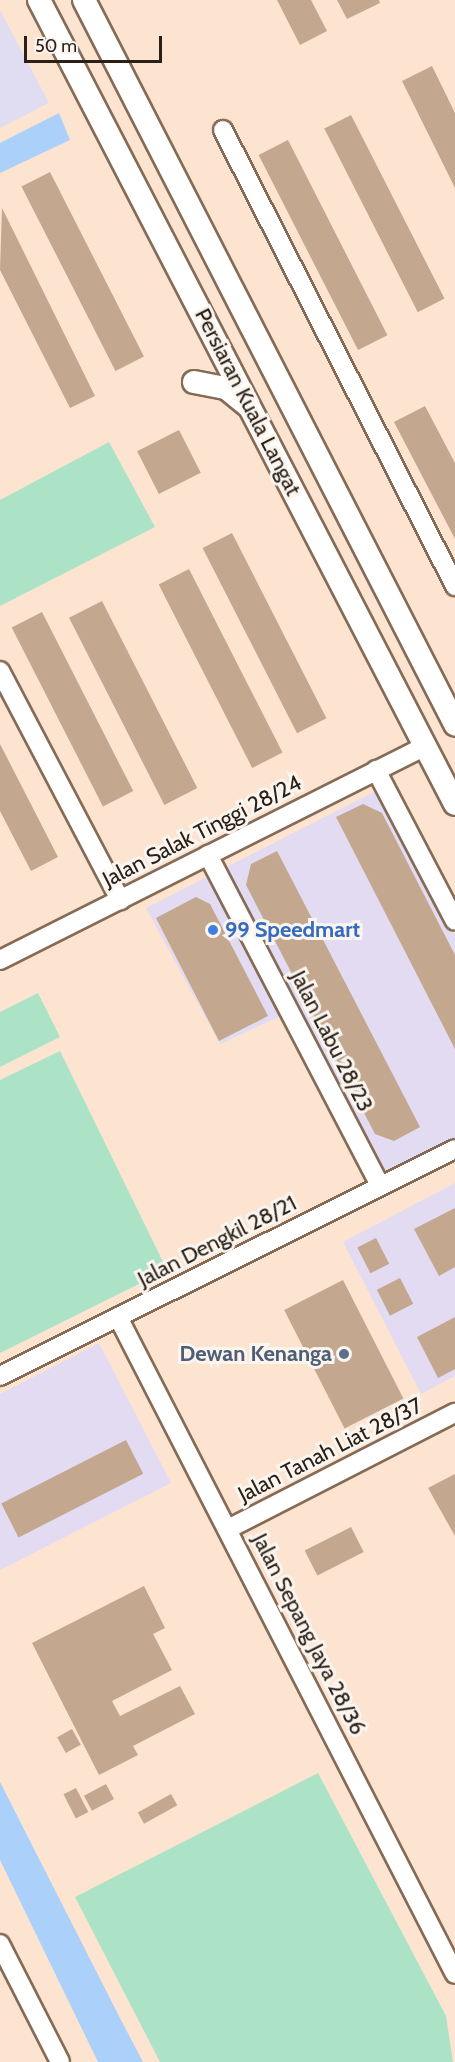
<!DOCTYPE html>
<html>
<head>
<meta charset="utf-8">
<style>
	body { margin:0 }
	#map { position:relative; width:455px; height:2062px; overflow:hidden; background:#fce4d0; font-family:Cabin,sans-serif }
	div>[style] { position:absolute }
	.commercial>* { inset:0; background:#e2dbf1 }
	.education>* { inset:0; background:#e0dcf2 }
	.green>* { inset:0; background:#ace3c7 }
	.water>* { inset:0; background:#abd1fb }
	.building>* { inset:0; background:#c3a78f; transform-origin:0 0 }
	.roads { filter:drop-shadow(2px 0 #856b55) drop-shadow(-2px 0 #856b55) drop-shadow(0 2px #856b55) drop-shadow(0 -2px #856b55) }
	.minor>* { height:18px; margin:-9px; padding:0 9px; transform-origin:9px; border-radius:9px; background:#fff }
	.major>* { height:22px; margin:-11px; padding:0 11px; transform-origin:11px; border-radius:11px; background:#fff }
	.dots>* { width:16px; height:16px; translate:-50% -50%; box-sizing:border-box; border:3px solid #fbf5f0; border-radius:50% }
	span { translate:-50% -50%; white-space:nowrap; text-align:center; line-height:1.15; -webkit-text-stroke:6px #fbf5f0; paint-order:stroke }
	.street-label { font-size:22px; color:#2b2017 }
	.shop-label { font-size:22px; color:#366cbe; font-weight:700 }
	.left { translate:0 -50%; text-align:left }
	.service-label { font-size:22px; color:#4e5e75; font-weight:700 }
	.right { translate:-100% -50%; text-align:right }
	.scale { position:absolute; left:24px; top:36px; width:138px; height:27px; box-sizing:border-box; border:3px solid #2b2017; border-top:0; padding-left:8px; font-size:18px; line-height:21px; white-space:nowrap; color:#2b2017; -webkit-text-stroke:4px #fbf5f0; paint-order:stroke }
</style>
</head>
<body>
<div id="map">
	<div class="commercial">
		<i style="clip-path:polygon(378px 790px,455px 936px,455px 1141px,384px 1176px,296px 1009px,220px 1044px,146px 908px)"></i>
		<i style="clip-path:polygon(455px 1183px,455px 1376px,421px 1394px,343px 1242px)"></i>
		<i style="clip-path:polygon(99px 1343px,171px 1483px,0 1570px,0 1394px)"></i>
	</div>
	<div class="education">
		<i style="clip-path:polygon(0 10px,49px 103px,0 128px)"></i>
	</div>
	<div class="green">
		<i style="clip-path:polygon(109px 442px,155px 527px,0 606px,0 500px)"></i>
		<i style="clip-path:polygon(38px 993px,60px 1037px,0 1067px,0 1012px)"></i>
		<i style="clip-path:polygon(60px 1051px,167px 1270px,0 1353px,0 1080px)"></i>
		<i style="clip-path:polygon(318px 1773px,446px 2016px,453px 2062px,160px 2062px,75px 1897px)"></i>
	</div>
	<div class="water">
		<i style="clip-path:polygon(59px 113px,70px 140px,0 173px,0 143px)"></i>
		<i style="clip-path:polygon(0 1782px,121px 2020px,143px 2062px,98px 2062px,0 1860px)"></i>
	</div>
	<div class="building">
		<i style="clip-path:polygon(277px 0,311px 0,327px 31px,300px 45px)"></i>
		<i style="clip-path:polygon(337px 0,379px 0,380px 3px,347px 19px)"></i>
		<i style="clip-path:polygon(432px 66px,455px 113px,455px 188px,402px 81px)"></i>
		<i style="left:351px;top:115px;width:206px;height:30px;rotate:63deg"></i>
		<i style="left:288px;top:140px;width:219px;height:33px;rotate:63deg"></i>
		<i style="left:50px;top:172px;width:207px;height:32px;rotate:63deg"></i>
		<i style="clip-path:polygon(2px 208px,95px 396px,70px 408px,0 270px)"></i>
		<i style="clip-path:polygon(425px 406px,455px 463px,455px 539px,394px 422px)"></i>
		<i style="left:179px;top:430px;width:48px;height:47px;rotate:63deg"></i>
		<i style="left:232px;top:533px;width:208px;height:33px;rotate:63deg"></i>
		<i style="left:189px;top:569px;width:206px;height:34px;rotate:63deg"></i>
		<i style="left:102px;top:601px;width:210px;height:37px;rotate:63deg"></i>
		<i style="left:42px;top:612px;width:201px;height:34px;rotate:63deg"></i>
		<i style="clip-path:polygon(0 744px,58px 857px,31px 871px,0 811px)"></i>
		<i style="clip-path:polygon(363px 804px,382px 813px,455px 955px,455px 1049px,336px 817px)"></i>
		<i style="clip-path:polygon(277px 851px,420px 1127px,394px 1141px,375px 1134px,246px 885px,251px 864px)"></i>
		<i style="clip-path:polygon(196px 897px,210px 904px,268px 1016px,219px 1041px,156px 918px)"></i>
		<i style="clip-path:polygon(455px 1208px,455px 1267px,439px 1276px,414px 1229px)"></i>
		<i style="left:376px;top:1238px;width:29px;height:21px;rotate:63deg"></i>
		<i style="left:400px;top:1278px;width:29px;height:26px;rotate:63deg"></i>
		<i style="left:343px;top:1280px;width:133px;height:66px;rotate:63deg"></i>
		<i style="clip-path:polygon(455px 1317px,455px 1369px,438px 1378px,417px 1337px)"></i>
		<i style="left:126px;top:1440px;width:38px;height:140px;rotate:63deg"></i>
		<i style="clip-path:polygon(455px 1474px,455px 1536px,428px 1488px)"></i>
		<i style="left:351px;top:1527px;width:28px;height:52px;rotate:63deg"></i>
		<i style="clip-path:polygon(144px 1586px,165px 1628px,153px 1634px,172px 1670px,112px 1701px,120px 1716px,180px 1686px,195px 1714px,133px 1746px,138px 1755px,99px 1775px,32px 1643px)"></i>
		<i style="left:72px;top:1729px;width:18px;height:17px;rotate:61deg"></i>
		<i style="left:106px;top:1784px;width:17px;height:25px;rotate:62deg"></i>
		<i style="left:76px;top:1788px;width:27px;height:14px;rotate:63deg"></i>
		<i style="left:171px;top:1794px;width:13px;height:38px;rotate:61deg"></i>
	</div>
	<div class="roads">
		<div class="minor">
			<i style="left:223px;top:130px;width:512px;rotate:63.03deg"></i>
			<i style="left:0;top:671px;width:259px;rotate:62.3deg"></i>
			<i style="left:376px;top:770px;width:170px;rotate:62.4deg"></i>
			<i style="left:208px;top:855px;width:373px;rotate:62.5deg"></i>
			<i style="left:0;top:960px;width:476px;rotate:-26.7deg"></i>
			<i style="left:118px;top:1317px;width:738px;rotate:62.85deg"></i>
			<i style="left:0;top:1376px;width:508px;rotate:-26.51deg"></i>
			<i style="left:228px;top:1529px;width:255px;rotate:-27.1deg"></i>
			<i style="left:0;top:1944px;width:132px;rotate:63deg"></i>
		</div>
		<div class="major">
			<i style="left:39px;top:0;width:905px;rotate:62.64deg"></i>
			<i style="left:84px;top:0;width:814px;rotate:62.87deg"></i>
			<i style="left:194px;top:382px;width:33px;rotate:11deg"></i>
			<i style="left:226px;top:388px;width:26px;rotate:39deg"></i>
		</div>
	</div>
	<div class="dots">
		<i style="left:213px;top:930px;background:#3f7fe0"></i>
		<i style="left:344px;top:1354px;background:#5c6f8a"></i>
	</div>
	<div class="street-label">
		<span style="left:248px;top:402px;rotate:63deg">Persiaran Kuala Langat</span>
		<span style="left:202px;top:831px;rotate:-27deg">Jalan Salak Tinggi 28/24</span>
		<span style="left:332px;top:1041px;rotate:63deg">Jalan Labu 28/23</span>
		<span style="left:217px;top:1241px;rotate:-27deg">Jalan Dengkil 28/21</span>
		<span style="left:330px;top:1450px;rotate:-27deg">Jalan Tanah Liat 28/37</span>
		<span style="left:309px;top:1634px;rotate:63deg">Jalan Sepang Jaya 28/36</span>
	</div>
	<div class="shop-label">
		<span class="left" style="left:225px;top:930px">99 Speedmart</span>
	</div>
	<div class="service-label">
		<span class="right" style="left:332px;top:1354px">Dewan Kenanga</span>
	</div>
	<div class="scale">50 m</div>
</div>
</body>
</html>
